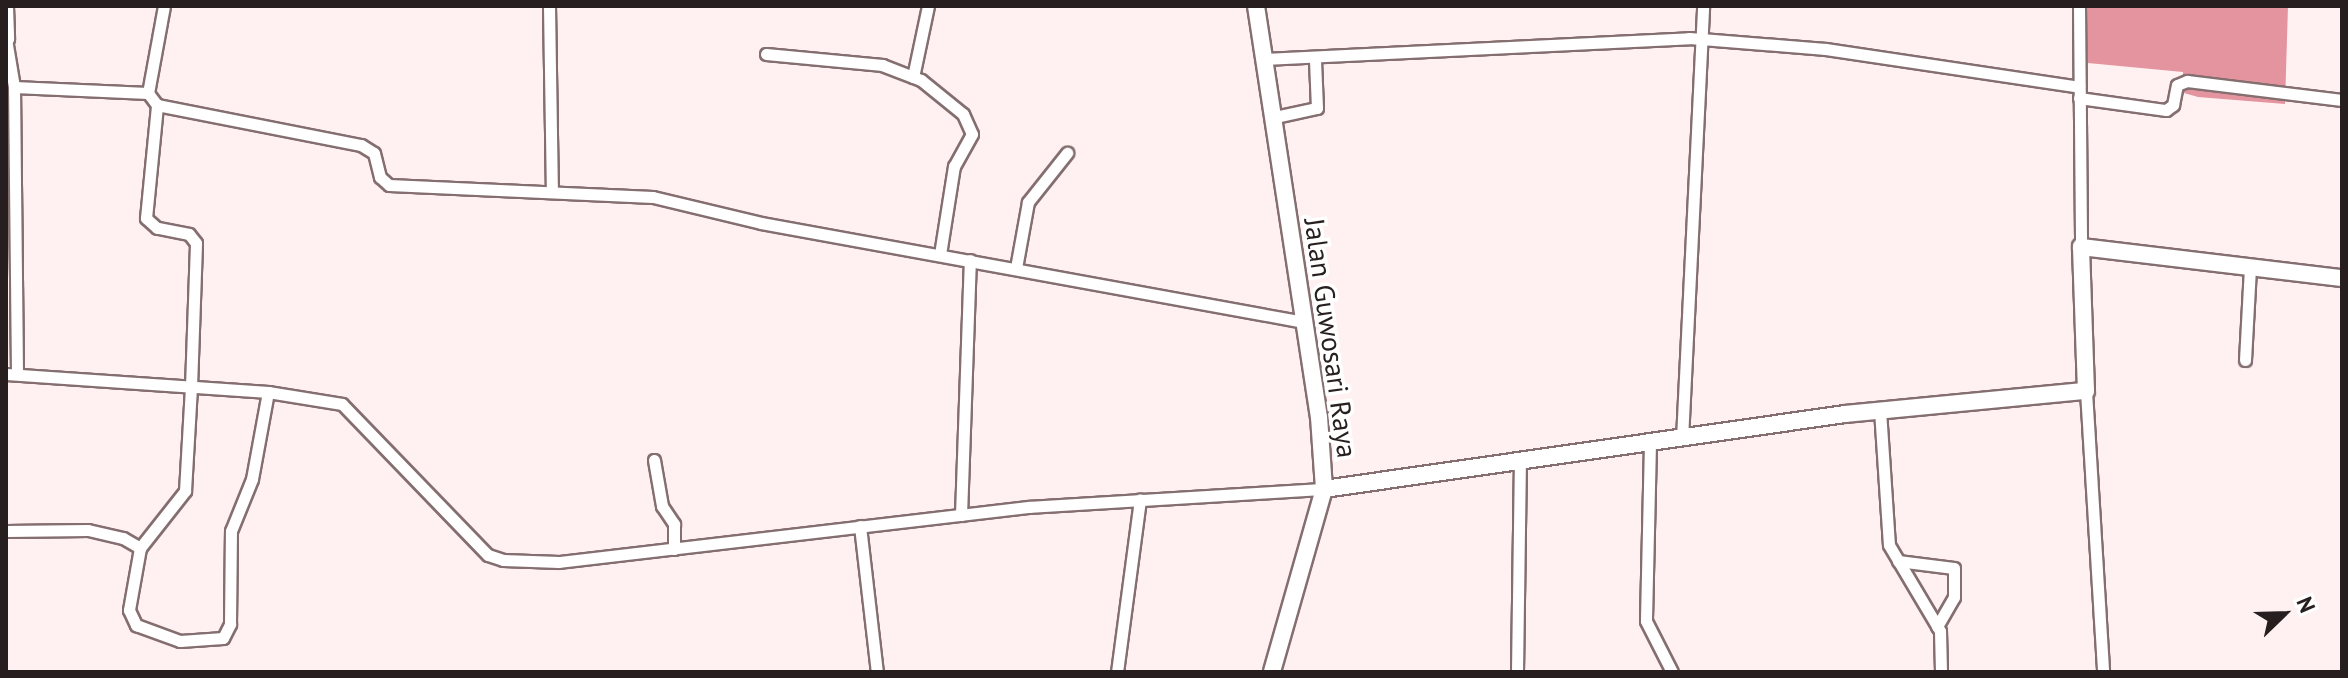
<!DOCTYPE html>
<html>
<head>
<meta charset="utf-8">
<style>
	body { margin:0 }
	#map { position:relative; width:2348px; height:678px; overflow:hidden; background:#fff0f1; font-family:"PT Sans",sans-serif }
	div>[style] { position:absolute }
	.forest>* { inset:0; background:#e4949e }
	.roads { filter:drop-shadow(2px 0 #846e70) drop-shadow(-2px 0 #846e70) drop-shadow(0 2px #846e70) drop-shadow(0 -2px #846e70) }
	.street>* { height:11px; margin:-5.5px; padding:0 5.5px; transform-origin:5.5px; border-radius:5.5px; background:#fff }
	.secondary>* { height:16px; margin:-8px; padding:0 8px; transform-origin:8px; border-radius:8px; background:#fff }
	span { translate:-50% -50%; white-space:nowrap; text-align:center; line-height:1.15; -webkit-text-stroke:7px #fff; paint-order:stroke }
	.street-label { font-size:28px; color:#271f1f }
	.frame { position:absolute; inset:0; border:8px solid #271f1f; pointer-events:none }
	.north { position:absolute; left:2244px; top:574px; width:80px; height:80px; -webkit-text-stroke:6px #fff; paint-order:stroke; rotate:67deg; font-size:22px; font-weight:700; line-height:32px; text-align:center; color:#271f1f }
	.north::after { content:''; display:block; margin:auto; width:28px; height:36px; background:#271f1f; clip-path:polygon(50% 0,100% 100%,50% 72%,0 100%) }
</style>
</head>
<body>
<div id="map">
	<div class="forest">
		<i style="clip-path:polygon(2085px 6px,2288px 6px,2285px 104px,2198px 97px,2184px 93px,2183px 72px,2088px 63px)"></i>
	</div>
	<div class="roads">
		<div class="street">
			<i style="left:7px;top:6px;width:33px;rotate:88deg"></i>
			<i style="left:549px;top:6px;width:185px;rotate:89.1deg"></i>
			<i style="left:2079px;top:6px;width:241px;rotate:89.5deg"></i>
			<i style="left:6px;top:39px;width:49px;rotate:80.5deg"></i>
			<i style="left:14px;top:87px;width:134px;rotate:2.6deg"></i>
			<i style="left:148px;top:93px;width:15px;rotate:53deg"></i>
			<i style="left:157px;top:105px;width:208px;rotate:11.1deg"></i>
			<i style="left:361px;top:145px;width:15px;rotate:32deg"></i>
			<i style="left:374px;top:153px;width:25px;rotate:76deg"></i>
			<i style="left:380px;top:177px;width:12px;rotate:42deg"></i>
			<i style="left:389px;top:185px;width:264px;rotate:2.6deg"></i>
			<i style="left:653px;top:197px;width:111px;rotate:13.5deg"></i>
			<i style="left:761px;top:223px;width:552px;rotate:10.33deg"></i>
			<i style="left:766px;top:54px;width:117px;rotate:5.4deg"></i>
			<i style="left:882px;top:65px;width:42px;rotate:21deg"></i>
			<i style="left:921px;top:80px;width:54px;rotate:39deg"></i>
			<i style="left:963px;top:114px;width:22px;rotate:66deg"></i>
			<i style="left:972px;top:134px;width:37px;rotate:119deg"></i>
			<i style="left:954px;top:166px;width:89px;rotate:99deg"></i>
			<i style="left:1264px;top:59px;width:426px;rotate:-2.8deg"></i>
			<i style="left:1689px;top:38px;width:137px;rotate:4.6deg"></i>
			<i style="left:1826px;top:49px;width:256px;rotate:8.5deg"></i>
			<i style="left:913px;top:77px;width:73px;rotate:-78.1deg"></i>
			<i style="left:14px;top:87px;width:286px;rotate:89.4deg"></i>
			<i style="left:148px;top:93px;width:88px;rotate:-79.6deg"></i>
			<i style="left:2079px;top:98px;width:88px;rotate:7.9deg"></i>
			<i style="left:2166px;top:110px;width:9px;rotate:-36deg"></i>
			<i style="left:2173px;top:105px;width:20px;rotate:-79deg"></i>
			<i style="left:2177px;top:85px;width:11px;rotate:-22deg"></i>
			<i style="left:2187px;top:81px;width:156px;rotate:7deg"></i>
			<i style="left:1275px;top:117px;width:43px;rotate:-12.1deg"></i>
			<i style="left:1317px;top:108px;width:48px;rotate:-92.4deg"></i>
			<i style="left:1016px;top:268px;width:67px;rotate:-79.7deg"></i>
			<i style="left:1028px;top:202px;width:63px;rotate:-51.5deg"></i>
			<i style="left:2245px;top:360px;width:93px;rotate:-86.9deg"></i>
			<i style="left:6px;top:374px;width:263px;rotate:3.9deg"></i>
			<i style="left:268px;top:392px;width:75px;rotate:9.2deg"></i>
			<i style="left:342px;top:404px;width:210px;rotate:46deg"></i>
			<i style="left:488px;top:555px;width:16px;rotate:18deg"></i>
			<i style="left:503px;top:560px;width:56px;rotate:2deg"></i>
			<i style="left:559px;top:562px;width:473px;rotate:-6.7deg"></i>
			<i style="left:1029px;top:507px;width:296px;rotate:-3.5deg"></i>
			<i style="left:2086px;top:391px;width:282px;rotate:86.5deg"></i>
			<i style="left:1880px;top:410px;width:135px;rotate:86.2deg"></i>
			<i style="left:1889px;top:545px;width:100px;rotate:59.3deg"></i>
			<i style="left:1940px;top:631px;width:41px;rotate:88.6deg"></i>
			<i style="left:1682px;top:439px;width:434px;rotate:-87.2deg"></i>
			<i style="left:1650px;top:443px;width:178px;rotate:91.3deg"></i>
			<i style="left:1646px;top:621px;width:57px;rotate:63deg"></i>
			<i style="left:654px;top:460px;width:47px;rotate:80.1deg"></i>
			<i style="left:662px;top:506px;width:22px;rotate:56deg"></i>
			<i style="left:674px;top:524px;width:25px;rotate:90deg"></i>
			<i style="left:961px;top:515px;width:255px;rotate:-88deg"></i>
			<i style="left:860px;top:526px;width:147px;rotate:83.4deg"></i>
			<i style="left:6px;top:531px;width:82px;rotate:-0.7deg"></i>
			<i style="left:88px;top:530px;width:36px;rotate:13deg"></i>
			<i style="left:123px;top:538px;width:20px;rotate:30deg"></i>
			<i style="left:140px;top:548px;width:63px;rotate:100.1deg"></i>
			<i style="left:129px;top:610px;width:17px;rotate:65deg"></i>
			<i style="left:136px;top:625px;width:47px;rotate:20deg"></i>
			<i style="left:180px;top:641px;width:43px;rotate:-4deg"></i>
			<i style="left:223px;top:638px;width:16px;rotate:-63deg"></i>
			<i style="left:230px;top:624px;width:93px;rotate:-89.4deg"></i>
			<i style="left:231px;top:531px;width:56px;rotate:-68deg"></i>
			<i style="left:252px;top:479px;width:88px;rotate:-79.6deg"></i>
			<i style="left:140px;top:548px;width:73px;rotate:-51.7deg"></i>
			<i style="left:185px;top:491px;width:104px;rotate:-86.7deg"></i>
			<i style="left:191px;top:387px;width:144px;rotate:-88deg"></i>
			<i style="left:196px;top:243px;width:11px;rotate:-128deg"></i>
			<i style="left:189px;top:234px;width:33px;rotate:-169deg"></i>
			<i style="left:157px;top:228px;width:15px;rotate:-138deg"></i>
			<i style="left:146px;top:218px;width:114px;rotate:-84.4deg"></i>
			<i style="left:1898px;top:561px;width:56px;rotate:7.1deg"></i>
			<i style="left:1954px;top:568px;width:29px;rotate:90deg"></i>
			<i style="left:1954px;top:597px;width:34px;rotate:120deg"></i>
			<i style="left:1117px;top:672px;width:174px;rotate:-82.4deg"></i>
			<i style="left:1517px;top:672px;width:212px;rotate:-89.2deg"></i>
		</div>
		<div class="secondary">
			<i style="left:1256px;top:6px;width:416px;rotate:81.3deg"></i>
			<i style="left:1319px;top:417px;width:72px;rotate:86deg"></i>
			<i style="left:1324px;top:489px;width:190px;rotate:105.9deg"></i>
			<i style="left:1324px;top:489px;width:526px;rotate:-8.19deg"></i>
			<i style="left:1845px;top:414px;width:242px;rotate:-5.5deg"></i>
			<i style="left:2086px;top:391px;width:144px;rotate:-92deg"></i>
			<i style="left:2081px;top:247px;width:263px;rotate:6.8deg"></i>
		</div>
	</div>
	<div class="street-label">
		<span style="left:1331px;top:338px;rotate:82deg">Jalan Guwosari Raya</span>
	</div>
	<div class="frame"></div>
	<div class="north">N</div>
</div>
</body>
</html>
